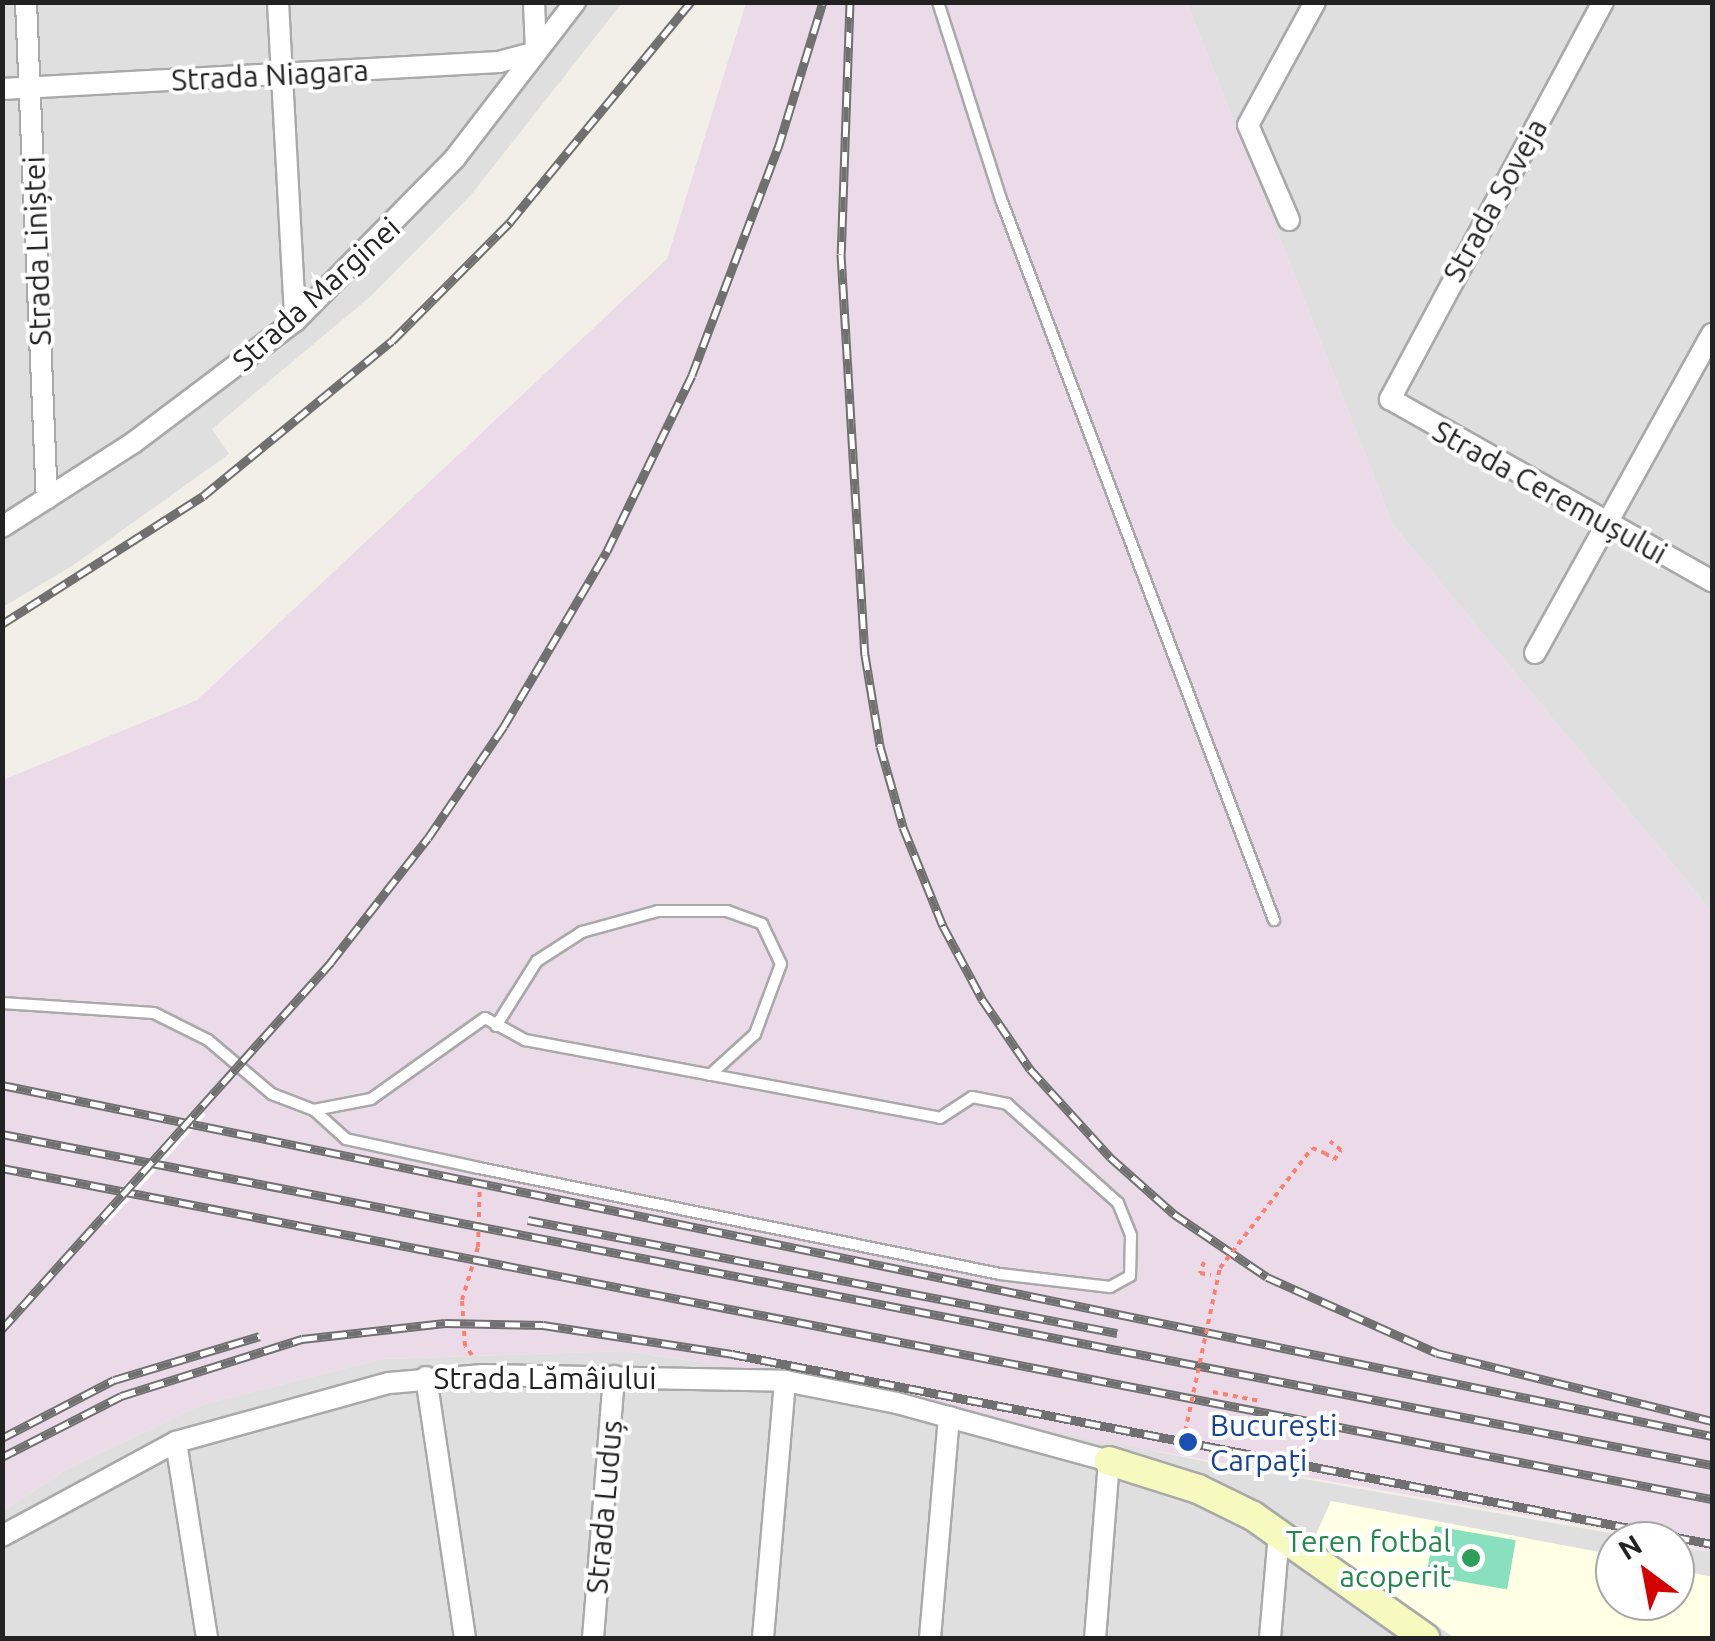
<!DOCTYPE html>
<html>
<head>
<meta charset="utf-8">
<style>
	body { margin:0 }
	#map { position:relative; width:1715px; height:1641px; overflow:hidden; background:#f2efe9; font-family:Ubuntu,sans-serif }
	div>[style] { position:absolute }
	.residential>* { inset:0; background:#e0dfdf }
	.industrial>* { inset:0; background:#ebdbe8 }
	.education>* { inset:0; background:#ffffe5 }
	.pitch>* { inset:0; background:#88e0be; transform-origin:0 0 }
	.pier>* { inset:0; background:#fff; transform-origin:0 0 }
	.path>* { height:4px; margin-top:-2px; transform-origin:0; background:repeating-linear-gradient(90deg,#fa8072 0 5px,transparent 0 10px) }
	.roads { filter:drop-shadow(2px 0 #a9a9a9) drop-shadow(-2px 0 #a9a9a9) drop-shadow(0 2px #a9a9a9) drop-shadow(0 -2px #a9a9a9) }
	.lane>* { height:10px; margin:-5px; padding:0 5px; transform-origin:5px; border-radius:5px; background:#fff }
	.street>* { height:20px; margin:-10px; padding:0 10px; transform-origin:10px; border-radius:10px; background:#fff }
	.secondary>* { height:28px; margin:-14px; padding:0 14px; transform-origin:14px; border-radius:14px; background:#f7fabf }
	.rail>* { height:9px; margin-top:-4.5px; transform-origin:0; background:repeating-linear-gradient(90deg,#fff 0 15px,#707070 0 30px); box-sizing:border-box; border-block:2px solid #707070 }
	.path-bridge>* { height:4px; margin-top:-2px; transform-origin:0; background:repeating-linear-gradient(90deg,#fa8072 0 5px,transparent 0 10px) }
	.dots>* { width:28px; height:28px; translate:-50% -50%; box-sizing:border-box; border:5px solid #fff; border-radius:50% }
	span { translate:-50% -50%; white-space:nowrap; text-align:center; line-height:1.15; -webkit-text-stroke:8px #fff; paint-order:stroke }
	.street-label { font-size:30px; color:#222 }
	.transit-label { font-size:30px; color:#164399 }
	.left { translate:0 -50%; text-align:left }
	.leisure-label { font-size:30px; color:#27864d }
	.right { translate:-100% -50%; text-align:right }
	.frame { position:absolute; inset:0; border:5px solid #222; pointer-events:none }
	.north { position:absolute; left:1595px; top:1521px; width:100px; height:100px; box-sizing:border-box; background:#fff; border:2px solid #a7a7a7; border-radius:50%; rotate:328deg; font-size:28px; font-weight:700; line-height:40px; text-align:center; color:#222 }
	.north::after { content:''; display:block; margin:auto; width:35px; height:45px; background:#d40000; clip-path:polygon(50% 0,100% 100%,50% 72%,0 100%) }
</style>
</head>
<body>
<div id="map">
	<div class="residential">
		<i style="clip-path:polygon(2px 3px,622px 3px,470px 196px,371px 296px,212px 429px,229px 454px,72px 566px,3px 607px)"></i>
		<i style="clip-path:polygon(1187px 3px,1712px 3px,1712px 912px,1393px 525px)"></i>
		<i style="clip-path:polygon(625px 1351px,786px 1375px,1213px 1463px,1655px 1541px,1615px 1541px,1615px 1601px,1675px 1601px,1675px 1545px,1712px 1553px,1712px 1638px,3px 1638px,3px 1511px,67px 1469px,201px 1405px,382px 1359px)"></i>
	</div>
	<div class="industrial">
		<i style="clip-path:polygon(746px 3px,1187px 3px,1393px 525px,1712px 912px,1712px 1553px,1675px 1541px,1098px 1441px,786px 1375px,625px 1351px,382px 1359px,201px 1405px,67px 1469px,3px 1511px,3px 780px,197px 700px,667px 259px)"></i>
	</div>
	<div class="education">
		<i style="clip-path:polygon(1331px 1501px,1615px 1555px,1615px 1601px,1675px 1601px,1675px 1569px,1712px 1577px,1712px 1638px,1455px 1638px,1312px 1543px)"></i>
	</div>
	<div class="pitch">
		<i style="left:1435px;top:1526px;width:82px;height:50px;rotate:10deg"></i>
	</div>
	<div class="pier">
		<i style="left:196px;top:1106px;width:13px;height:149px;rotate:42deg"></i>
	</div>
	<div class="path">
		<i style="left:1325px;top:1153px;width:11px;rotate:38deg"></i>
		<i style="left:1334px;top:1160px;width:12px;rotate:-55deg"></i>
		<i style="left:1341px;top:1150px;width:14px;rotate:-141deg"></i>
		<i style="left:1204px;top:1262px;width:12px;rotate:110deg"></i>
		<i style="left:1200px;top:1273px;width:11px;rotate:10deg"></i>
		<i style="left:472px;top:1355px;width:11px;rotate:-128deg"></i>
		<i style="left:465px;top:1346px;width:46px;rotate:-93.7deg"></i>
		<i style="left:462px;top:1300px;width:55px;rotate:-73.2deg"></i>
		<i style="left:478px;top:1247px;width:67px;rotate:-88.3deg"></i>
		<i style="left:1213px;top:1392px;width:48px;rotate:10.8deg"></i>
	</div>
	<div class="roads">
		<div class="lane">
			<i style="left:938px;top:2px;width:210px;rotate:72.3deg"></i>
			<i style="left:1002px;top:202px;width:768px;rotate:69.25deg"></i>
			<i style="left:2px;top:1003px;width:152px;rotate:3.8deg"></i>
			<i style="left:154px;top:1013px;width:60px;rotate:26.6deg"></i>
			<i style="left:208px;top:1040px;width:84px;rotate:40.2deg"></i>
			<i style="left:272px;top:1094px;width:45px;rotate:20.9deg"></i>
			<i style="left:314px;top:1110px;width:58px;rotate:-10.9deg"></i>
			<i style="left:371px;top:1099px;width:140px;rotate:-35.4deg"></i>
			<i style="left:485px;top:1018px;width:46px;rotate:28.8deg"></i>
			<i style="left:525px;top:1040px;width:422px;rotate:10.6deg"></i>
			<i style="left:940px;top:1118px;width:38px;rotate:-33deg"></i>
			<i style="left:972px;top:1097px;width:36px;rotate:11deg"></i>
			<i style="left:1007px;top:1104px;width:149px;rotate:41.7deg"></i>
			<i style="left:1118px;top:1203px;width:35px;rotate:68deg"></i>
			<i style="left:1131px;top:1236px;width:40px;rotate:91.4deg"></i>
			<i style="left:1130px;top:1276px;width:23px;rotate:151deg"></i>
			<i style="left:1110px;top:1287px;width:111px;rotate:-173.3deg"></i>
			<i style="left:1000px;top:1274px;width:532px;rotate:-168.5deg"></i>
			<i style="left:479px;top:1168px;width:136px;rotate:-167.7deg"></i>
			<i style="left:346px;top:1139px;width:43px;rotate:-137.8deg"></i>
			<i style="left:496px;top:1026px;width:77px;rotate:-57.8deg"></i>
			<i style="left:537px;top:961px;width:54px;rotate:-32.8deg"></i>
			<i style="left:582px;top:932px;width:79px;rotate:-15.4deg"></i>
			<i style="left:658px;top:911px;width:69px"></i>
			<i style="left:727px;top:911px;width:37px;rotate:20deg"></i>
			<i style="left:762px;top:924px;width:44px;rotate:64.6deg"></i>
			<i style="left:781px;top:964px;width:75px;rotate:110.4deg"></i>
			<i style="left:755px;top:1034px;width:61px;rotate:137.7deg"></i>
		</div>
		<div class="street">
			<i style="left:26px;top:2px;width:497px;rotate:87.6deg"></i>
			<i style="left:278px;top:2px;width:319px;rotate:86.9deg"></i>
			<i style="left:1603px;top:2px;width:451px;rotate:118.2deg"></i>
			<i style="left:1390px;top:399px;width:370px;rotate:29.5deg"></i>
			<i style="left:2px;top:89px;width:498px;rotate:-3.1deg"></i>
			<i style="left:499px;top:62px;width:38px;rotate:-15deg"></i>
			<i style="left:536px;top:52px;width:50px;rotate:-92.3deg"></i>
			<i style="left:1289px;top:220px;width:103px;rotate:-113.3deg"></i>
			<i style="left:1248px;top:125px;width:140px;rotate:-61.4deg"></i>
			<i style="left:2px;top:527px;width:156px;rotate:-32.7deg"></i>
			<i style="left:133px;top:443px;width:203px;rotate:-37deg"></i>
			<i style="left:295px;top:321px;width:228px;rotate:-45.5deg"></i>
			<i style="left:455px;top:158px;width:197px;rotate:-52.4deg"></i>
			<i style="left:1535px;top:653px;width:365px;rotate:-61deg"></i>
			<i style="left:426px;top:1377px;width:264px;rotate:81.5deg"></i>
			<i style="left:176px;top:1442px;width:198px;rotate:81deg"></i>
			<i style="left:2px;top:1536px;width:198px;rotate:-28.4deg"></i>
			<i style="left:176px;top:1442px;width:221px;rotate:-15.5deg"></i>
			<i style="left:389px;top:1383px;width:94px;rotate:-4.9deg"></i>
			<i style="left:483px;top:1375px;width:302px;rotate:1.1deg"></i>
			<i style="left:785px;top:1381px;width:114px;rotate:11.1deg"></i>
			<i style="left:897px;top:1403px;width:220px;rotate:15.3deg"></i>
			<i style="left:1109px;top:1461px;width:178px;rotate:94.5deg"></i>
			<i style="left:593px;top:1638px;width:263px;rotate:-85.4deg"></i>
			<i style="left:763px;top:1638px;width:258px;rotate:-85.1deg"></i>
			<i style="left:930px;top:1638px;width:222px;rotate:-85.1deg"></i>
			<i style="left:1270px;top:1638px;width:106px;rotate:-85.1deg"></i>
		</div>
		<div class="secondary">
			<i style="left:1109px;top:1461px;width:93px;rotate:17.5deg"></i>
			<i style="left:1198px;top:1489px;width:61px;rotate:26.1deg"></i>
			<i style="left:1253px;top:1516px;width:211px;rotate:35.3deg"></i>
		</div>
	</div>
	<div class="rail">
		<i style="left:850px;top:2px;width:252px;rotate:92deg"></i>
		<i style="left:841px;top:254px;width:402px;rotate:86.6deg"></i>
		<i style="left:865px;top:655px;width:92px;rotate:80.6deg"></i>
		<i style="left:880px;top:746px;width:84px;rotate:74.1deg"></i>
		<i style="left:903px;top:827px;width:107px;rotate:68deg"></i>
		<i style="left:943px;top:926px;width:83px;rotate:61.9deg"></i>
		<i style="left:982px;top:999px;width:85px;rotate:55.6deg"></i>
		<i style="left:1030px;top:1069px;width:119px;rotate:47.7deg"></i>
		<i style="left:1110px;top:1157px;width:86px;rotate:41.7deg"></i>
		<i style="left:1174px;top:1214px;width:112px;rotate:34.1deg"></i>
		<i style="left:1267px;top:1277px;width:186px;rotate:24.1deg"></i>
		<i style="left:1437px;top:1353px;width:283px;rotate:13.9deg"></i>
		<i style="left:2px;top:624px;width:238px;rotate:-32.5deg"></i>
		<i style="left:203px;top:496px;width:244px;rotate:-39.4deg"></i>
		<i style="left:392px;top:341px;width:168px;rotate:-45.2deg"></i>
		<i style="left:510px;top:222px;width:285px;rotate:-50.6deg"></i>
		<i style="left:2px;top:1085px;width:1746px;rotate:11.6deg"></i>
		<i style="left:2px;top:1134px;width:1742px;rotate:10.96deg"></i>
		<i style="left:2px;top:1168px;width:1742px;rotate:10.96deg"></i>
		<i style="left:528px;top:1220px;width:600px;rotate:10.86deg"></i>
		<i style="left:2px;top:1329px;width:493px;rotate:-48.1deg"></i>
		<i style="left:331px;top:962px;width:157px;rotate:-52deg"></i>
		<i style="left:428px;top:838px;width:135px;rotate:-55.8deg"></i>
		<i style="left:504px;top:726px;width:203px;rotate:-59.5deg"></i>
		<i style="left:607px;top:551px;width:195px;rotate:-64.2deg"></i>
		<i style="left:692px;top:375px;width:243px;rotate:-69.3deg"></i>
		<i style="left:778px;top:148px;width:153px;rotate:-72.9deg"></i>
		<i style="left:2px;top:1438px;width:126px;rotate:-27.4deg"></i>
		<i style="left:114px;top:1380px;width:152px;rotate:-16.8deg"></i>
		<i style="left:2px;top:1457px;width:134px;rotate:-27.1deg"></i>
		<i style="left:121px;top:1396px;width:190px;rotate:-17.5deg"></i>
		<i style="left:302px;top:1339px;width:144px;rotate:-6.4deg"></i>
		<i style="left:445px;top:1323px;width:98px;rotate:1.2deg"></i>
		<i style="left:543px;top:1325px;width:191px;rotate:8.7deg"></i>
		<i style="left:732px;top:1354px;width:998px;rotate:10.97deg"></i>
	</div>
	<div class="path-bridge">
		<i style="left:1181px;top:1451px;width:187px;rotate:-78deg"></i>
		<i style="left:1220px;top:1268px;width:151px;rotate:-52.5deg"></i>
		<i style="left:1312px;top:1148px;width:14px;rotate:21deg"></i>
	</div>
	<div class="dots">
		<i style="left:1188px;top:1442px;background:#1a4fb4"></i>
		<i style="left:1471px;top:1558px;background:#2e9e5b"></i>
	</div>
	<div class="street-label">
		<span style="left:270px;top:75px;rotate:-3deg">Strada Niagara</span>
		<span style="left:1495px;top:200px;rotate:-61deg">Strada Soveja</span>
		<span style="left:37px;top:251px;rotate:-92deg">Strada Liniștei</span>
		<span style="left:316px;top:294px;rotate:-42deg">Strada Marginei</span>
		<span style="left:1550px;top:492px;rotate:29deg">Strada Ceremușului</span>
		<span style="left:545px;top:1378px">Strada Lămâiului</span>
		<span style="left:604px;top:1507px;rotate:-85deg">Strada Luduș</span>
	</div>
	<div class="transit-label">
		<span class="left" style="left:1210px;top:1442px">București<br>Carpați</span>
	</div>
	<div class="leisure-label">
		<span class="right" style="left:1451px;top:1558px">Teren fotbal<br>acoperit</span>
	</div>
	<div class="frame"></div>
	<div class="north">N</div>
</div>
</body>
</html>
